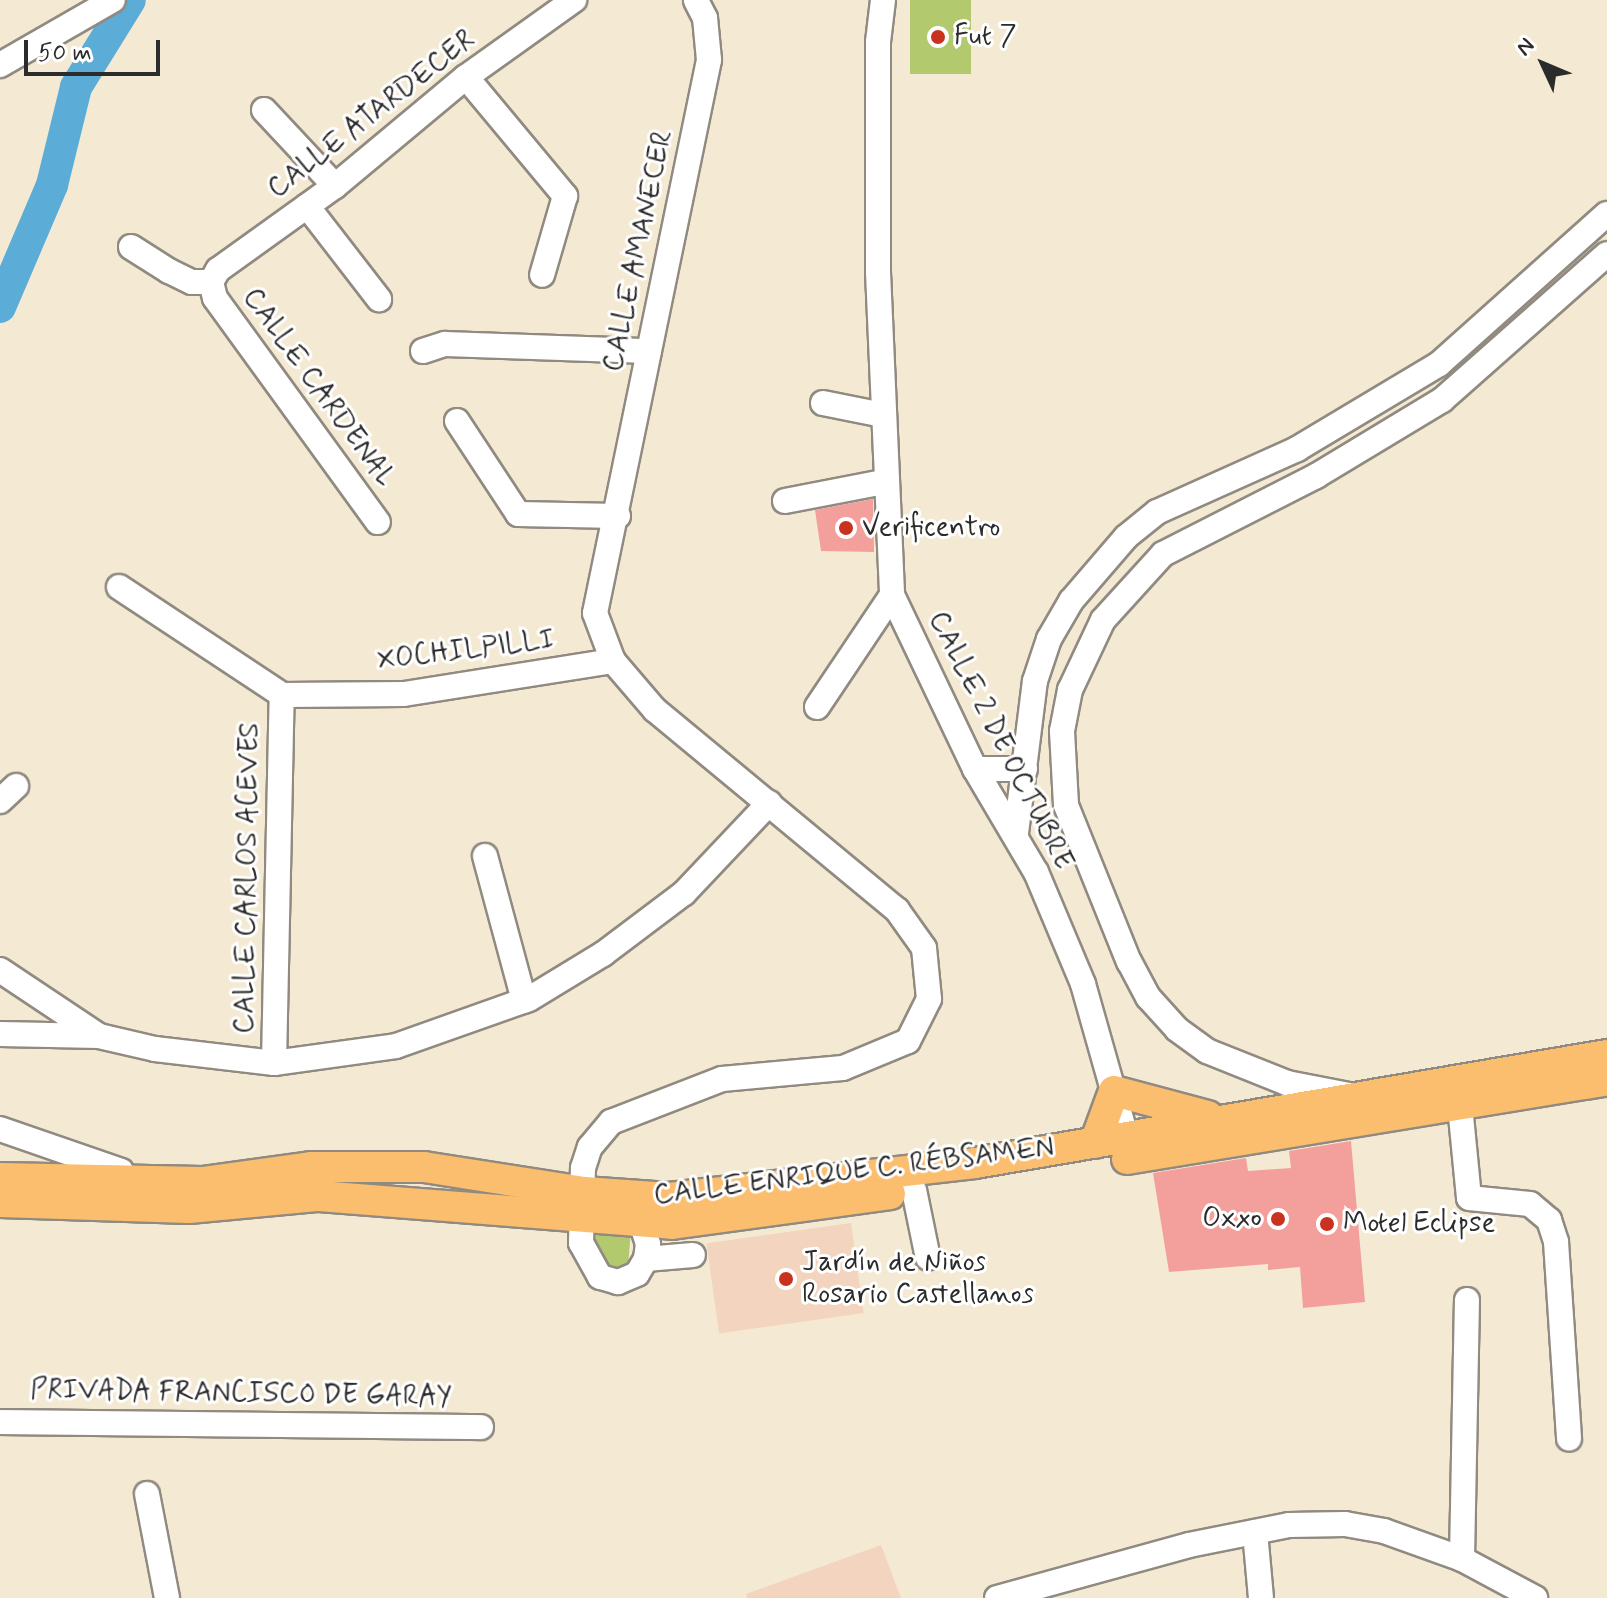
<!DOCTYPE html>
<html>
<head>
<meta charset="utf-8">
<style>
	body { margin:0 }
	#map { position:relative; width:1607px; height:1598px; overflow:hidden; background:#f4ead4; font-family:Mynerve,sans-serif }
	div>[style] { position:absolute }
	.built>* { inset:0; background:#f3d4be; transform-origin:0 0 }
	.green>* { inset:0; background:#b2c96e; transform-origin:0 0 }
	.river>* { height:32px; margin:-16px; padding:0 16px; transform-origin:16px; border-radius:16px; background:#5bacd6 }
	.building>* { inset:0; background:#f3a09c }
	.roads { filter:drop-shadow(2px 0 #908a80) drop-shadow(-2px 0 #908a80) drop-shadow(0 2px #908a80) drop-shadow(0 -2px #908a80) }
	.minor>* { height:24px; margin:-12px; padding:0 12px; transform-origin:12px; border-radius:12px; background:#fff }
	.major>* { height:30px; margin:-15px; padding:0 15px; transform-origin:15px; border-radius:15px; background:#fbbd6e }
	.dots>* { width:22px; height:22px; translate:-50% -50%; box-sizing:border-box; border:4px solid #fff; border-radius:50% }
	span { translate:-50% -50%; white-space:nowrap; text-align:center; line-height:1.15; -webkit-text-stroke:6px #fff; paint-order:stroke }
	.poi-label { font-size:28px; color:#2b2b2b }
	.left { translate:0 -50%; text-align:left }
	.right { translate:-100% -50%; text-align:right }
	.street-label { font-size:28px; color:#2b2b2b }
	.north { position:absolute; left:1503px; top:24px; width:80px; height:80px; -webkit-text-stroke:6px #fff; paint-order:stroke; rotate:314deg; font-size:22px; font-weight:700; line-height:32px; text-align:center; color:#2b2b2b }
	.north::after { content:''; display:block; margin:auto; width:28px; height:36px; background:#2b2b2b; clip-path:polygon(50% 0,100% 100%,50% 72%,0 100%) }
	.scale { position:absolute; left:24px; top:40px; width:136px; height:36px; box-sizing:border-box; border:4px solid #2b2b2b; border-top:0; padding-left:10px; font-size:24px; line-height:28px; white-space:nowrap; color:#2b2b2b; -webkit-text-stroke:6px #fff; paint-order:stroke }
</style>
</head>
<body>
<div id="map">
	<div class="built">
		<i style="left:851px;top:1223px;width:91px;height:146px;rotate:82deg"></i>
		<i style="clip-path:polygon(881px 1545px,901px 1598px,747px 1598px,746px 1594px)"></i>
	</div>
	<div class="green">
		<i style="left:910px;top:0;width:61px;height:74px"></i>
		<i style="clip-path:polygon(595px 1229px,631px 1230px,628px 1266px,609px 1269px,595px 1257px)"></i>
	</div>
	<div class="river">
		<i style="left:0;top:307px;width:133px;rotate:-66.9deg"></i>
		<i style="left:52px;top:185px;width:101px;rotate:-76.2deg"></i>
		<i style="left:76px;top:87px;width:102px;rotate:-58.2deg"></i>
	</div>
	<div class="building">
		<i style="clip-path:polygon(873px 499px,874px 552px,821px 551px,815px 510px)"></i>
		<i style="clip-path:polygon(1351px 1141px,1365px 1302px,1303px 1308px,1300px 1267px,1268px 1270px,1268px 1264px,1169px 1272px,1153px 1173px,1246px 1158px,1248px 1171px,1291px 1168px,1289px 1151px)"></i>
	</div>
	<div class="roads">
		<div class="minor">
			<i style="left:883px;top:0;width:42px;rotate:96.8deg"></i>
			<i style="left:878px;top:42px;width:230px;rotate:90deg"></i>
			<i style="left:878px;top:272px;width:323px;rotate:87.5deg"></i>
			<i style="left:892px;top:595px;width:193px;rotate:64.5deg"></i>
			<i style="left:975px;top:769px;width:120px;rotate:59.4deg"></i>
			<i style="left:1036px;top:872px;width:121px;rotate:67.2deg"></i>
			<i style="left:1083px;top:984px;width:161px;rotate:74.2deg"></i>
			<i style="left:1127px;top:1139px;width:15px;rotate:48deg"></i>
			<i style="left:0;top:65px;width:130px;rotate:-29.9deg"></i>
			<i style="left:466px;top:77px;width:155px;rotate:50.2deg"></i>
			<i style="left:565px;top:196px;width:82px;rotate:106.2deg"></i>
			<i style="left:264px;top:110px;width:104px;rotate:46.9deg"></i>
			<i style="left:307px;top:206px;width:118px;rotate:52.3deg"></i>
			<i style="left:131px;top:247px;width:45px;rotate:32.3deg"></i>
			<i style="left:169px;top:271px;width:25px;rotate:26deg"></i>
			<i style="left:192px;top:282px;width:19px"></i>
			<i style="left:211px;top:282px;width:16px;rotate:76deg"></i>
			<i style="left:215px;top:298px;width:277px;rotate:54deg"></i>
			<i style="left:211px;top:282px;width:14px;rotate:-60deg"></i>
			<i style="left:218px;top:270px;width:144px;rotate:-35.7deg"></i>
			<i style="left:335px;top:186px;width:170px;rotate:-39.8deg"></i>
			<i style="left:466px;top:77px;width:133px;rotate:-35.5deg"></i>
			<i style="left:423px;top:351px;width:23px;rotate:-18deg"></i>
			<i style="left:445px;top:344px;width:204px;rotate:2deg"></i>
			<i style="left:823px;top:403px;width:61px;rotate:11.3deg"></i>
			<i style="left:457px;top:421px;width:111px;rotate:56.7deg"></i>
			<i style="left:518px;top:514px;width:100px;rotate:1.1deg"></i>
			<i style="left:785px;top:501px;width:101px;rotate:-10.9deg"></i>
			<i style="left:119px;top:587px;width:196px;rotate:33.5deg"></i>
			<i style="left:282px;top:695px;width:122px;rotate:-0.5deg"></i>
			<i style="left:404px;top:694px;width:212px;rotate:-9deg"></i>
			<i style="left:817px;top:707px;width:135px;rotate:-56.2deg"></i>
			<i style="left:975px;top:769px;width:50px"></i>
			<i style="left:0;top:801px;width:22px;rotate:-43deg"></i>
			<i style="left:1016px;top:833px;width:153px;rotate:-82.9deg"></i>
			<i style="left:1035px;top:681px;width:44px;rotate:-71.6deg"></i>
			<i style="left:1049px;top:639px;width:44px;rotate:-59.9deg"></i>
			<i style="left:1071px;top:601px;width:84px;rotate:-49.3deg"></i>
			<i style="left:1126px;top:537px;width:40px;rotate:-39deg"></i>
			<i style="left:1157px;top:512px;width:154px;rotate:-24.2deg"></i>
			<i style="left:1297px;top:449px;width:165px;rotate:-30.9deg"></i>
			<i style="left:1439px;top:364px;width:225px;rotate:-41.8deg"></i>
			<i style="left:485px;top:856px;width:150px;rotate:74.9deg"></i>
			<i style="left:0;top:970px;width:119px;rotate:33.7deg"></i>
			<i style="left:99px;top:1036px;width:57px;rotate:13.1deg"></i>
			<i style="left:155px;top:1049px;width:120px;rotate:6.7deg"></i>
			<i style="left:274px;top:1063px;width:123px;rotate:-7.9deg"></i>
			<i style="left:396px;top:1046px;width:141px;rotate:-19.5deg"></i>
			<i style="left:529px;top:999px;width:87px;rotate:-31.3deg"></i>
			<i style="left:603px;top:954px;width:101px;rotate:-37deg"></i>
			<i style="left:684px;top:893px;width:124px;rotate:-46.6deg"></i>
			<i style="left:0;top:1034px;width:99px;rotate:1.2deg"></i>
			<i style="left:274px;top:1063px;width:368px;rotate:-88.8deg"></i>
			<i style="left:1349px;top:1095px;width:63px;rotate:-169deg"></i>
			<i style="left:1287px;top:1083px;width:86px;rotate:-158.2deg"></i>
			<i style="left:1207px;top:1051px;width:37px;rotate:-144deg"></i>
			<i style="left:1177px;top:1029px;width:43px;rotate:-132.2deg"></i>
			<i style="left:1148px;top:997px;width:40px;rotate:-118deg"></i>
			<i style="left:1129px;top:962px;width:169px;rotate:-111.9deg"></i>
			<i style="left:1066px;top:805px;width:74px;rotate:-93.1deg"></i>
			<i style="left:1062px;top:731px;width:42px;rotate:-79deg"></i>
			<i style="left:1070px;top:690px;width:77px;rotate:-64.8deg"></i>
			<i style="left:1103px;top:620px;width:89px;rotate:-47.7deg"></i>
			<i style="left:1163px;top:554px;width:172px;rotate:-27deg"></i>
			<i style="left:1316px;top:476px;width:147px;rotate:-31.1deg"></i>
			<i style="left:1442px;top:400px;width:220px;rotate:-41.5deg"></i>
			<i style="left:1460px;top:1106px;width:92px;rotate:84.4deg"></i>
			<i style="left:1469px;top:1198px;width:61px;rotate:5.6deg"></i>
			<i style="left:1530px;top:1204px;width:25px;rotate:40deg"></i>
			<i style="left:1549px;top:1220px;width:23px;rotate:72deg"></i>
			<i style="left:1556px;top:1242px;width:197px;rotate:86.2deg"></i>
			<i style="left:0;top:1129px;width:128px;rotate:19.1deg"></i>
			<i style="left:121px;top:1171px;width:8px;rotate:83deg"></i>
			<i style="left:914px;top:1190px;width:69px;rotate:78.4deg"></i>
			<i style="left:636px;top:1207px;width:39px;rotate:72deg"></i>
			<i style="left:648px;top:1244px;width:15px;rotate:98deg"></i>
			<i style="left:646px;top:1259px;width:17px;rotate:121deg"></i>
			<i style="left:637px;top:1274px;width:21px;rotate:157deg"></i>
			<i style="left:618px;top:1282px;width:19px;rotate:-164deg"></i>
			<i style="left:600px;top:1277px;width:39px;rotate:-119deg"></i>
			<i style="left:581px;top:1243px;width:75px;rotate:-88.5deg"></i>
			<i style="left:583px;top:1168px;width:22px;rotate:-72deg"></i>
			<i style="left:590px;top:1147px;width:33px;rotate:-50deg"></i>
			<i style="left:611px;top:1122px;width:119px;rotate:-21.2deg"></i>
			<i style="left:722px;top:1079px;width:121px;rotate:-5.2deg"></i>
			<i style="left:843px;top:1068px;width:70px;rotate:-22.6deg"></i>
			<i style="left:908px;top:1041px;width:47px;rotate:-63.4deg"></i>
			<i style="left:929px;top:999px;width:51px;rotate:-95.6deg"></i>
			<i style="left:924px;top:948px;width:47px;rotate:-125.4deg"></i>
			<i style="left:897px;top:910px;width:314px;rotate:-140.4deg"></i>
			<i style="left:655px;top:710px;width:65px;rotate:-130.6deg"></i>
			<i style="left:613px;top:661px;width:51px;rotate:-110.6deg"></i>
			<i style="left:595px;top:613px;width:565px;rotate:-78.35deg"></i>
			<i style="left:709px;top:60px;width:42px;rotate:-95.4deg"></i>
			<i style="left:705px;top:18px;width:20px;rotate:-117deg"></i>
			<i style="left:646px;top:1259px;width:47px;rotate:-4.9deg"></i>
			<i style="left:0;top:1422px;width:481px;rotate:0.6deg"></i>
			<i style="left:147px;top:1494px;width:106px;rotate:79.1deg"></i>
			<i style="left:1255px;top:1532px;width:66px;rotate:84.8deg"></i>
			<i style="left:1462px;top:1559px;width:259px;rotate:-88.9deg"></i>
			<i style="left:997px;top:1598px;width:199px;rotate:-15.4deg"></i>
			<i style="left:1189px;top:1545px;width:102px;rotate:-11.3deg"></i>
			<i style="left:1289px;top:1525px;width:56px;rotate:-1deg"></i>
			<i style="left:1345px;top:1524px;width:40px;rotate:10deg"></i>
			<i style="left:1384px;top:1531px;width:83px;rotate:19.7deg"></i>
			<i style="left:1462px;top:1559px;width:83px;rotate:28.1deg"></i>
		</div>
		<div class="major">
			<i style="left:1095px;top:1143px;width:55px;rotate:-69.9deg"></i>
			<i style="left:1114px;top:1091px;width:97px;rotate:14.9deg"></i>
			<i style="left:1127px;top:1159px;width:486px;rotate:-9.3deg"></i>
			<i style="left:0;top:1178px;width:202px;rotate:1.1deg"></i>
			<i style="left:202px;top:1182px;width:110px;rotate:-7.8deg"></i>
			<i style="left:311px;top:1167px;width:113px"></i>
			<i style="left:424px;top:1167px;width:162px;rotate:8.9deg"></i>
			<i style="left:584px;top:1192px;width:85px;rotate:4deg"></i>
			<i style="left:669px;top:1198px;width:308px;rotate:-6.5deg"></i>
			<i style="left:975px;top:1163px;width:641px;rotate:-9.7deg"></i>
			<i style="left:0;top:1202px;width:189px;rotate:1.8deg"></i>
			<i style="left:189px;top:1208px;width:131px;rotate:-5.3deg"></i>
			<i style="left:319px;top:1196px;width:354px;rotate:4.5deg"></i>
			<i style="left:672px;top:1224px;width:220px;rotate:-7.8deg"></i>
		</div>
	</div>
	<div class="dots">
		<i style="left:938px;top:37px;background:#c8321e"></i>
		<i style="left:846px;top:528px;background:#c8321e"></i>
		<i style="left:1278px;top:1219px;background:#c8321e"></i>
		<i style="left:1327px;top:1224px;background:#c8321e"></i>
		<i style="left:786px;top:1279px;background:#c8321e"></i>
	</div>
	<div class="poi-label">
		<span class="left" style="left:954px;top:37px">Fut 7</span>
		<span class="left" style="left:862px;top:528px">Verificentro</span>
		<span class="right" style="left:1262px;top:1219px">Oxxo</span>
		<span class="left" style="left:1343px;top:1224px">Motel Eclipse</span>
		<span class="left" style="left:802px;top:1279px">Jardín de Niños<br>Rosario Castellanos</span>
	</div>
	<div class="street-label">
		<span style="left:372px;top:115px;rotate:-38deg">CALLE ATARDECER</span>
		<span style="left:639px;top:251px;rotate:-78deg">CALLE AMANECER</span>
		<span style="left:318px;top:388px;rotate:54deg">CALLE CARDENAL</span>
		<span style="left:466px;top:651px;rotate:-7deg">XOCHILPILLI</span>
		<span style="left:1000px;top:741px;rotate:63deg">CALLE 2 DE OCTUBRE</span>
		<span style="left:248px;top:878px;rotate:-89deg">CALLE CARLOS ACEVES</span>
		<span style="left:854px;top:1172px;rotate:-7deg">CALLE ENRIQUE C. RÉBSAMEN</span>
		<span style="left:241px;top:1394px;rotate:1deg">PRIVADA FRANCISCO DE GARAY</span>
	</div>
	<div class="north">N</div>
	<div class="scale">50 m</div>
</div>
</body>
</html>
